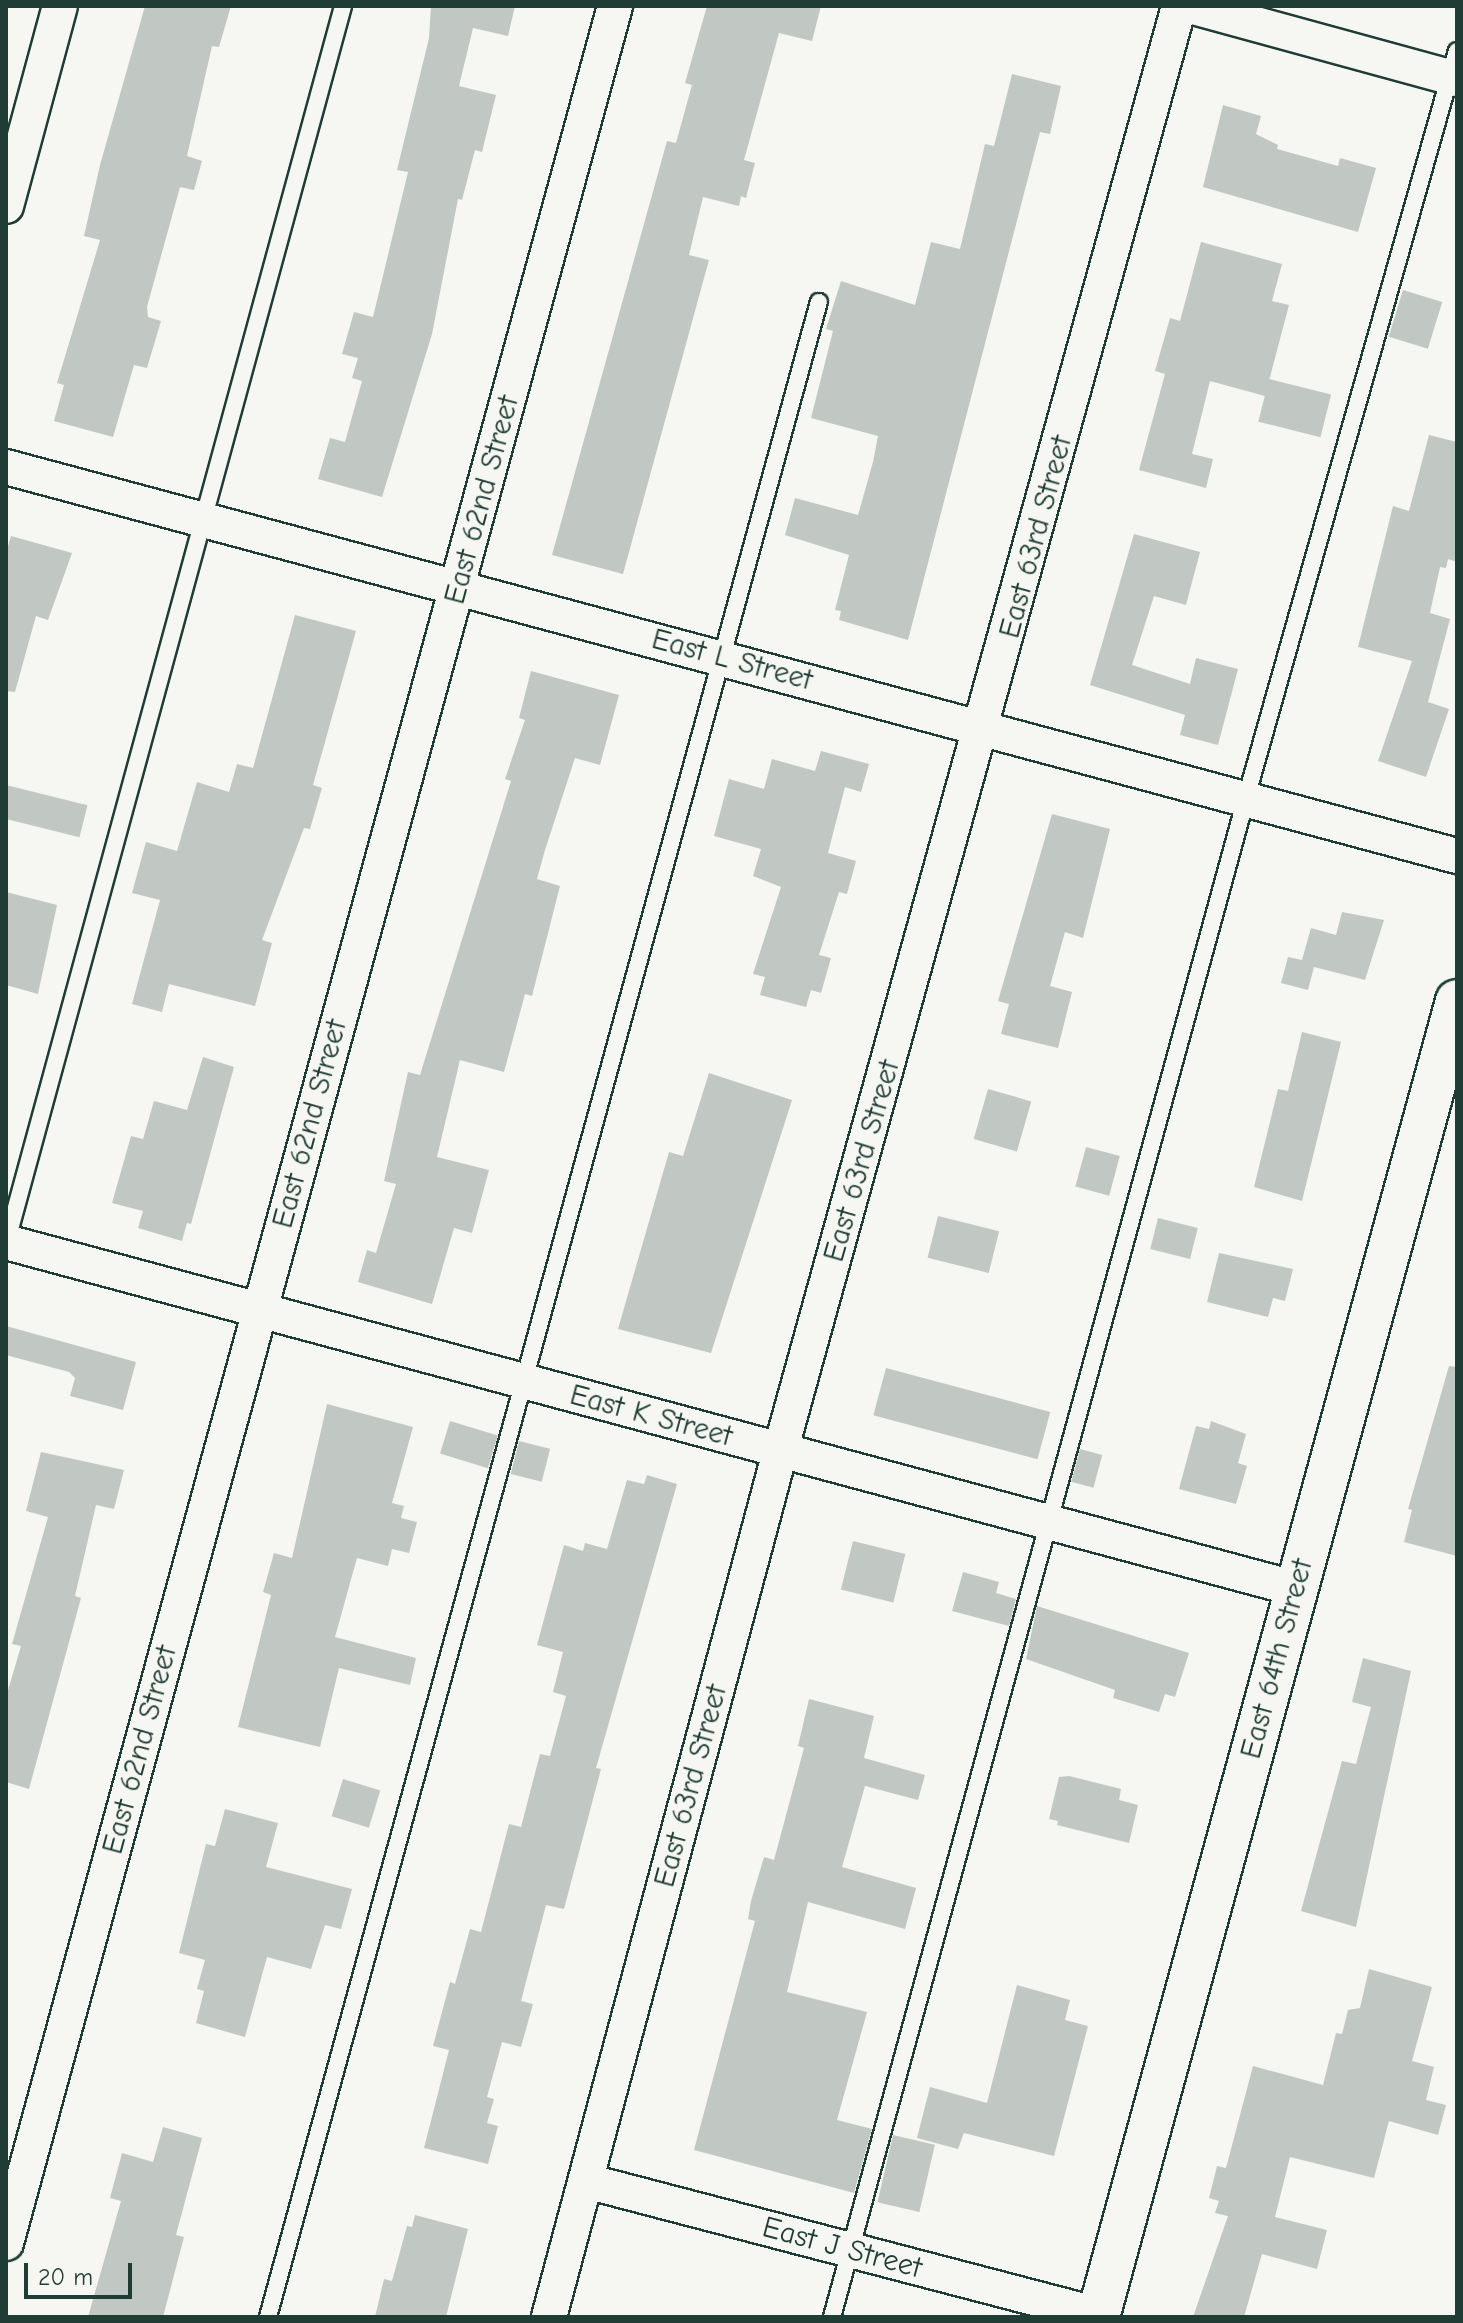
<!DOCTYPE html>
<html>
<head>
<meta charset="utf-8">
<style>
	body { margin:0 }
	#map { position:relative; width:1463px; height:2323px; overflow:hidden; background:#f6f6f2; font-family:"Comic Neue",sans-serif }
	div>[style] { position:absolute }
	.building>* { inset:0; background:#c1c8c3; transform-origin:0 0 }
	.roads { filter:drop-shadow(2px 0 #1f3d34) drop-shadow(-2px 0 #1f3d34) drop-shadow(0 2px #1f3d34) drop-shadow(0 -2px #1f3d34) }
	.service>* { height:16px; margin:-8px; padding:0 8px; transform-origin:8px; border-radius:8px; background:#f6f6f2 }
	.minor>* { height:34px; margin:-17px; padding:0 17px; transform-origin:17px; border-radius:17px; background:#f6f6f2 }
	.tertiary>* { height:42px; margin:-21px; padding:0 21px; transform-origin:21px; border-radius:21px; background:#f6f6f2 }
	span { translate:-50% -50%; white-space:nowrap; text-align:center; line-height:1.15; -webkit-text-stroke:7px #f6f6f2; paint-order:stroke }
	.street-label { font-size:30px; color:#1f3d34 }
	.frame { position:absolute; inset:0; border:8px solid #1f3d34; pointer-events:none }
	.scale { position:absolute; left:24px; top:2263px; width:108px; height:36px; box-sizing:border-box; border:4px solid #1f3d34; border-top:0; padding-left:10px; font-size:24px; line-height:28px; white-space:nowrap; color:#1f3d34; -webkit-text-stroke:6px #f6f6f2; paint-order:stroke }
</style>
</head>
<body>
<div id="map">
	<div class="building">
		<i style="clip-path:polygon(145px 6px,231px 6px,219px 47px,212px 46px,187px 156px,202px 161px,194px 190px,180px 187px,147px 307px,148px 317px,161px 321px,147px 368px,134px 365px,113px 437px,54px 421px,64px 385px,57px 383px,100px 240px,84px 236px,100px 165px)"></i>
		<i style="clip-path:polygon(431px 6px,515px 6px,508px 36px,473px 28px,459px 86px,496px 95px,482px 152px,475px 150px,462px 200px,458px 199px,432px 334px,382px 497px,318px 479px,330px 438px,345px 442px,362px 381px,352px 378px,358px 358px,342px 354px,354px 312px,373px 317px,408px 172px,397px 170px,429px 38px)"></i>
		<i style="clip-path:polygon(707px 6px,821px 6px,812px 41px,779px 33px,744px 160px,755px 163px,746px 198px,741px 196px,739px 206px,703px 197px,689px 255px,709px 260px,623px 574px,552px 555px,667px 141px,676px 143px,692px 85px,685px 83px)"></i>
		<i style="clip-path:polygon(1012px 74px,1061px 86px,1050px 134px,1040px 132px,908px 640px,839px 620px,841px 611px,835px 610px,849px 555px,785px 535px,795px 498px,858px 515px,873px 462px,878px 436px,811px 418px,833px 331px,826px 329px,841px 281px,915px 305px,931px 242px,960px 249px,985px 144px,994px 146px)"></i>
		<i style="clip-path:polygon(1223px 105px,1261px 116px,1256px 134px,1278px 145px,1277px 149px,1338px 166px,1340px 158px,1376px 168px,1358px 232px,1203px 187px)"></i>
		<i style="clip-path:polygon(1201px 242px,1282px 264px,1272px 301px,1289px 305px,1265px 396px,1210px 381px,1192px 454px,1213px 459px,1206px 488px,1139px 470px,1165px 374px,1155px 371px,1170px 318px,1180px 321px)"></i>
		<i style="left:1403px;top:290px;width:41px;height:49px;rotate:17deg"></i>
		<i style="left:1269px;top:379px;width:64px;height:44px;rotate:14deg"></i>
		<i style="clip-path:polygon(1429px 435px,1457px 442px,1457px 562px,1448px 559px,1446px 568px,1440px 567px,1430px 613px,1450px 619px,1428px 702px,1449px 709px,1426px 777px,1378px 761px,1412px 661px,1358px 647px,1393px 506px,1409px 511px)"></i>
		<i style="clip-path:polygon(1134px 534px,1200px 552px,1186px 605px,1154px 596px,1132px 665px,1190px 684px,1196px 658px,1238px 669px,1218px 745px,1180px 735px,1185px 715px,1090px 685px)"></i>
		<i style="clip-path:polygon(11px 536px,72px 553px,48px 620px,36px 616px,15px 692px,6px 691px,6px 553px)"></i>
		<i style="clip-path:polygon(295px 615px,356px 631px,313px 785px,322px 788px,310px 829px,304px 828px,262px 940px,272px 943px,255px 1006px,169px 984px,162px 1012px,132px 1004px,160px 900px,132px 893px,146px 842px,177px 851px,197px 782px,229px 792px,237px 764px,253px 768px)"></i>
		<i style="clip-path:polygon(531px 671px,619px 695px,600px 765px,575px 758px,545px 850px,537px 879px,560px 886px,532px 996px,525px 994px,504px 1072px,460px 1060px,437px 1157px,489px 1170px,472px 1233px,454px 1228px,432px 1304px,358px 1282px,367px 1250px,376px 1253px,396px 1184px,384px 1181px,408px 1072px,420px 1075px,511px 781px,505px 779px,525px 720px,519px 718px)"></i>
		<i style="clip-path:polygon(821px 751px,869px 764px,861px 792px,845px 787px,828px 853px,856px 861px,847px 894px,839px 892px,819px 955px,831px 958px,821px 993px,811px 990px,806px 1007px,760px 995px,765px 977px,753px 974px,781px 887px,753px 876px,761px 849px,714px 836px,729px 779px,764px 789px,772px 759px,815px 771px)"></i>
		<i style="left:6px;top:785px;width:84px;height:33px;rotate:14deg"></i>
		<i style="clip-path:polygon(1052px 814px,1110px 829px,1083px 938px,1065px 932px,1050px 986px,1072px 992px,1058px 1048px,1001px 1034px,1009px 1004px,998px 1001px)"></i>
		<i style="clip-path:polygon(6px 892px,57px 905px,38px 994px,6px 985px)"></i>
		<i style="clip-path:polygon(1342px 912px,1384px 920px,1365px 980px,1314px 967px,1308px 990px,1281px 983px,1288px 957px,1302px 960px,1311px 928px,1336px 935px)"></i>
		<i style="clip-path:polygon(1302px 1032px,1341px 1042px,1302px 1201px,1254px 1187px,1278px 1089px,1288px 1091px)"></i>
		<i style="clip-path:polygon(203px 1057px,234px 1067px,191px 1224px,187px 1223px,182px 1241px,138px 1228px,143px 1211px,112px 1203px,131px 1136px,143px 1139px,154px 1101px,187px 1110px)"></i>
		<i style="clip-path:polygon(709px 1073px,792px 1100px,711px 1353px,618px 1329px,669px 1152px,683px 1156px)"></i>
		<i style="left:988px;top:1089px;width:45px;height:52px;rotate:16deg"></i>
		<i style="left:1086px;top:1147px;width:35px;height:41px;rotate:15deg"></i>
		<i style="left:938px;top:1216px;width:63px;height:43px;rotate:14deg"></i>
		<i style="left:1158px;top:1218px;width:41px;height:32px;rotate:14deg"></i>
		<i style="clip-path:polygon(1219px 1253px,1293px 1269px,1285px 1301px,1273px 1298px,1268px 1317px,1207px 1302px)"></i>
		<i style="clip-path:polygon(6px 1326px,136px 1362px,123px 1410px,70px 1396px,75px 1378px,69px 1372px,6px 1355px)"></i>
		<i style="clip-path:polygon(1449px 1366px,1457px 1367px,1457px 1556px,1404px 1542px,1412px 1510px,1408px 1509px)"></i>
		<i style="left:886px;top:1368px;width:170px;height:49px;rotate:15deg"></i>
		<i style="clip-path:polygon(327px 1404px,413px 1427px,392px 1503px,404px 1506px,401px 1518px,417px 1522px,409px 1553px,392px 1549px,388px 1566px,357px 1558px,335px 1637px,416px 1658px,410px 1685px,339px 1668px,320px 1747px,238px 1727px,271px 1595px,263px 1592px,274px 1553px,292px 1558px)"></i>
		<i style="left:450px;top:1421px;width:50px;height:34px;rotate:17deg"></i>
		<i style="clip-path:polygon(1211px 1421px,1246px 1434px,1238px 1463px,1247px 1466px,1236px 1504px,1179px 1489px,1196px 1426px,1209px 1429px)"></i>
		<i style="left:519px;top:1441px;width:32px;height:34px;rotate:14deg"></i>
		<i style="left:1080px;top:1449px;width:23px;height:34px;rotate:15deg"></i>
		<i style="clip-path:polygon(41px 1452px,124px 1470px,114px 1509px,96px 1505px,75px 1596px,81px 1598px,29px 1789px,6px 1782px,6px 1697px,21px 1646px,12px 1644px,48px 1517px,26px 1511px)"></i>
		<i style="clip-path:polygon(647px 1475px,677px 1484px,596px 1768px,601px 1769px,564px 1909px,546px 1905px,521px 2001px,533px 2004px,521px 2047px,502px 2042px,487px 2097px,494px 2099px,487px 2123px,498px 2126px,488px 2164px,424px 2148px,449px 2050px,433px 2046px,450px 1982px,455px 1984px,470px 1929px,481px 1932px,509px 1824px,521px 1827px,540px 1754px,550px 1756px,566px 1696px,553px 1692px,563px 1652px,537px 1645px,564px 1545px,583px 1551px,585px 1543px,607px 1549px,627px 1480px,644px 1484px)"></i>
		<i style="left:853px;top:1541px;width:54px;height:50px;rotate:14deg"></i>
		<i style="clip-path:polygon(963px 1572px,999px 1582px,996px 1593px,1016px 1599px,1009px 1626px,952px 1611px)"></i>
		<i style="clip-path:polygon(1037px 1606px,1189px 1653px,1175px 1697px,1165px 1694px,1159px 1712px,1113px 1698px,1115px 1690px,1026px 1659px)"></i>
		<i style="clip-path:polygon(1363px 1658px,1411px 1671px,1356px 1927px,1301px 1911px,1342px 1761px,1356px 1764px,1371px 1707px,1352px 1702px)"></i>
		<i style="clip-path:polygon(809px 1699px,874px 1716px,864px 1758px,925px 1775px,918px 1800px,865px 1786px,842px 1867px,916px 1888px,905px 1929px,808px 1902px,787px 1992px,867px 2012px,837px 2120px,872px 2129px,854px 2193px,694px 2150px,755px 1921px,748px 1919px,751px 1901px,764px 1857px,774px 1860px,804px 1748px,798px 1746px)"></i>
		<i style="clip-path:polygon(1069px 1776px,1121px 1789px,1119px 1800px,1138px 1805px,1129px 1843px,1057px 1825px,1058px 1821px,1049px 1819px,1059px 1777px)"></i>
		<i style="left:343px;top:1779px;width:39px;height:39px;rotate:17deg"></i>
		<i style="clip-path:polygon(225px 1809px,278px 1823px,266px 1867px,352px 1889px,341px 1929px,325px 1925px,311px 1969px,267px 1957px,245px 2037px,196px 2023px,204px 1991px,197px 1989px,205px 1960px,179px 1953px,206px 1844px,215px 1846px)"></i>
		<i style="clip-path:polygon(1369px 1969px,1432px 1987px,1412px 2061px,1434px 2067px,1426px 2100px,1446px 2105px,1438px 2135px,1389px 2121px,1374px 2178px,1290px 2157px,1275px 2217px,1327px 2230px,1317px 2269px,1262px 2254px,1244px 2317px,1193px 2317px,1228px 2216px,1215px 2213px,1219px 2201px,1209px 2198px,1217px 2166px,1226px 2168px,1253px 2066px,1323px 2085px,1336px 2033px,1342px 2034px,1348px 2010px,1360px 2008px)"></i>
		<i style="clip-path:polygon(1017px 1985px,1070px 2000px,1065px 2020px,1088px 2026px,1054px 2156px,964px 2133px,958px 2149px,917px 2138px,930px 2087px,987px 2103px)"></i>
		<i style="clip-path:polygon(163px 2127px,202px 2138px,176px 2235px,184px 2237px,163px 2317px,88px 2317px,121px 2201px,110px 2198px,122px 2153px,153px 2162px)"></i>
		<i style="left:893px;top:2135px;width:43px;height:69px;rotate:13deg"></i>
		<i style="clip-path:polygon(415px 2215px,468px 2229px,446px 2317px,375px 2317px,384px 2279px,392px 2281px,407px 2226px,412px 2227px)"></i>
	</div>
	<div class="roads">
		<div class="service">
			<i style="left:6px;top:1244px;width:1283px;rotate:-74.77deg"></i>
			<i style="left:268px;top:2317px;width:2089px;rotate:-74.71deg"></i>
			<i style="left:832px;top:2317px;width:1574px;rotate:-74.75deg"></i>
			<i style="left:1246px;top:798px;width:776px;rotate:-74.23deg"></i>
		</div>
		<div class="minor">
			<i style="left:1190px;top:6px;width:277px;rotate:15.3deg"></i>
			<i style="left:6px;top:206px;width:207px;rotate:-74.9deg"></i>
			<i style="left:6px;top:467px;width:1502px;rotate:15.01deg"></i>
			<i style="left:6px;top:1242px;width:1337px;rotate:15.04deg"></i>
			<i style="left:586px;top:2181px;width:530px;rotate:14.64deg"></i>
			<i style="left:6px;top:2243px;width:2318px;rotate:-74.77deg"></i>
			<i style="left:549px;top:2317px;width:895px;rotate:-75.05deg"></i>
			<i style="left:780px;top:1452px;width:1500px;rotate:-74.57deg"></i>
		</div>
		<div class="tertiary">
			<i style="left:1098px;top:2317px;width:1364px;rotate:-74.74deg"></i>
		</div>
	</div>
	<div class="street-label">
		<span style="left:482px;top:500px;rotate:-75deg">East 62nd Street</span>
		<span style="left:1036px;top:537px;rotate:-75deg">East 63rd Street</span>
		<span style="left:732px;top:660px;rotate:15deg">East L Street</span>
		<span style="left:310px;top:1124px;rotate:-75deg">East 62nd Street</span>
		<span style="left:862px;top:1161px;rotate:-74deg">East 63rd Street</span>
		<span style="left:651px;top:1416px;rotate:15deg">East K Street</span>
		<span style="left:1277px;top:1659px;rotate:-75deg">East 64th Street</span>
		<span style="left:140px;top:1750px;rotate:-75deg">East 62nd Street</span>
		<span style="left:691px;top:1786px;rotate:-75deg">East 63rd Street</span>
		<span style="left:842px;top:2248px;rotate:15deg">East J Street</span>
	</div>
	<div class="frame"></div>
	<div class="scale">20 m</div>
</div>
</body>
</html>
